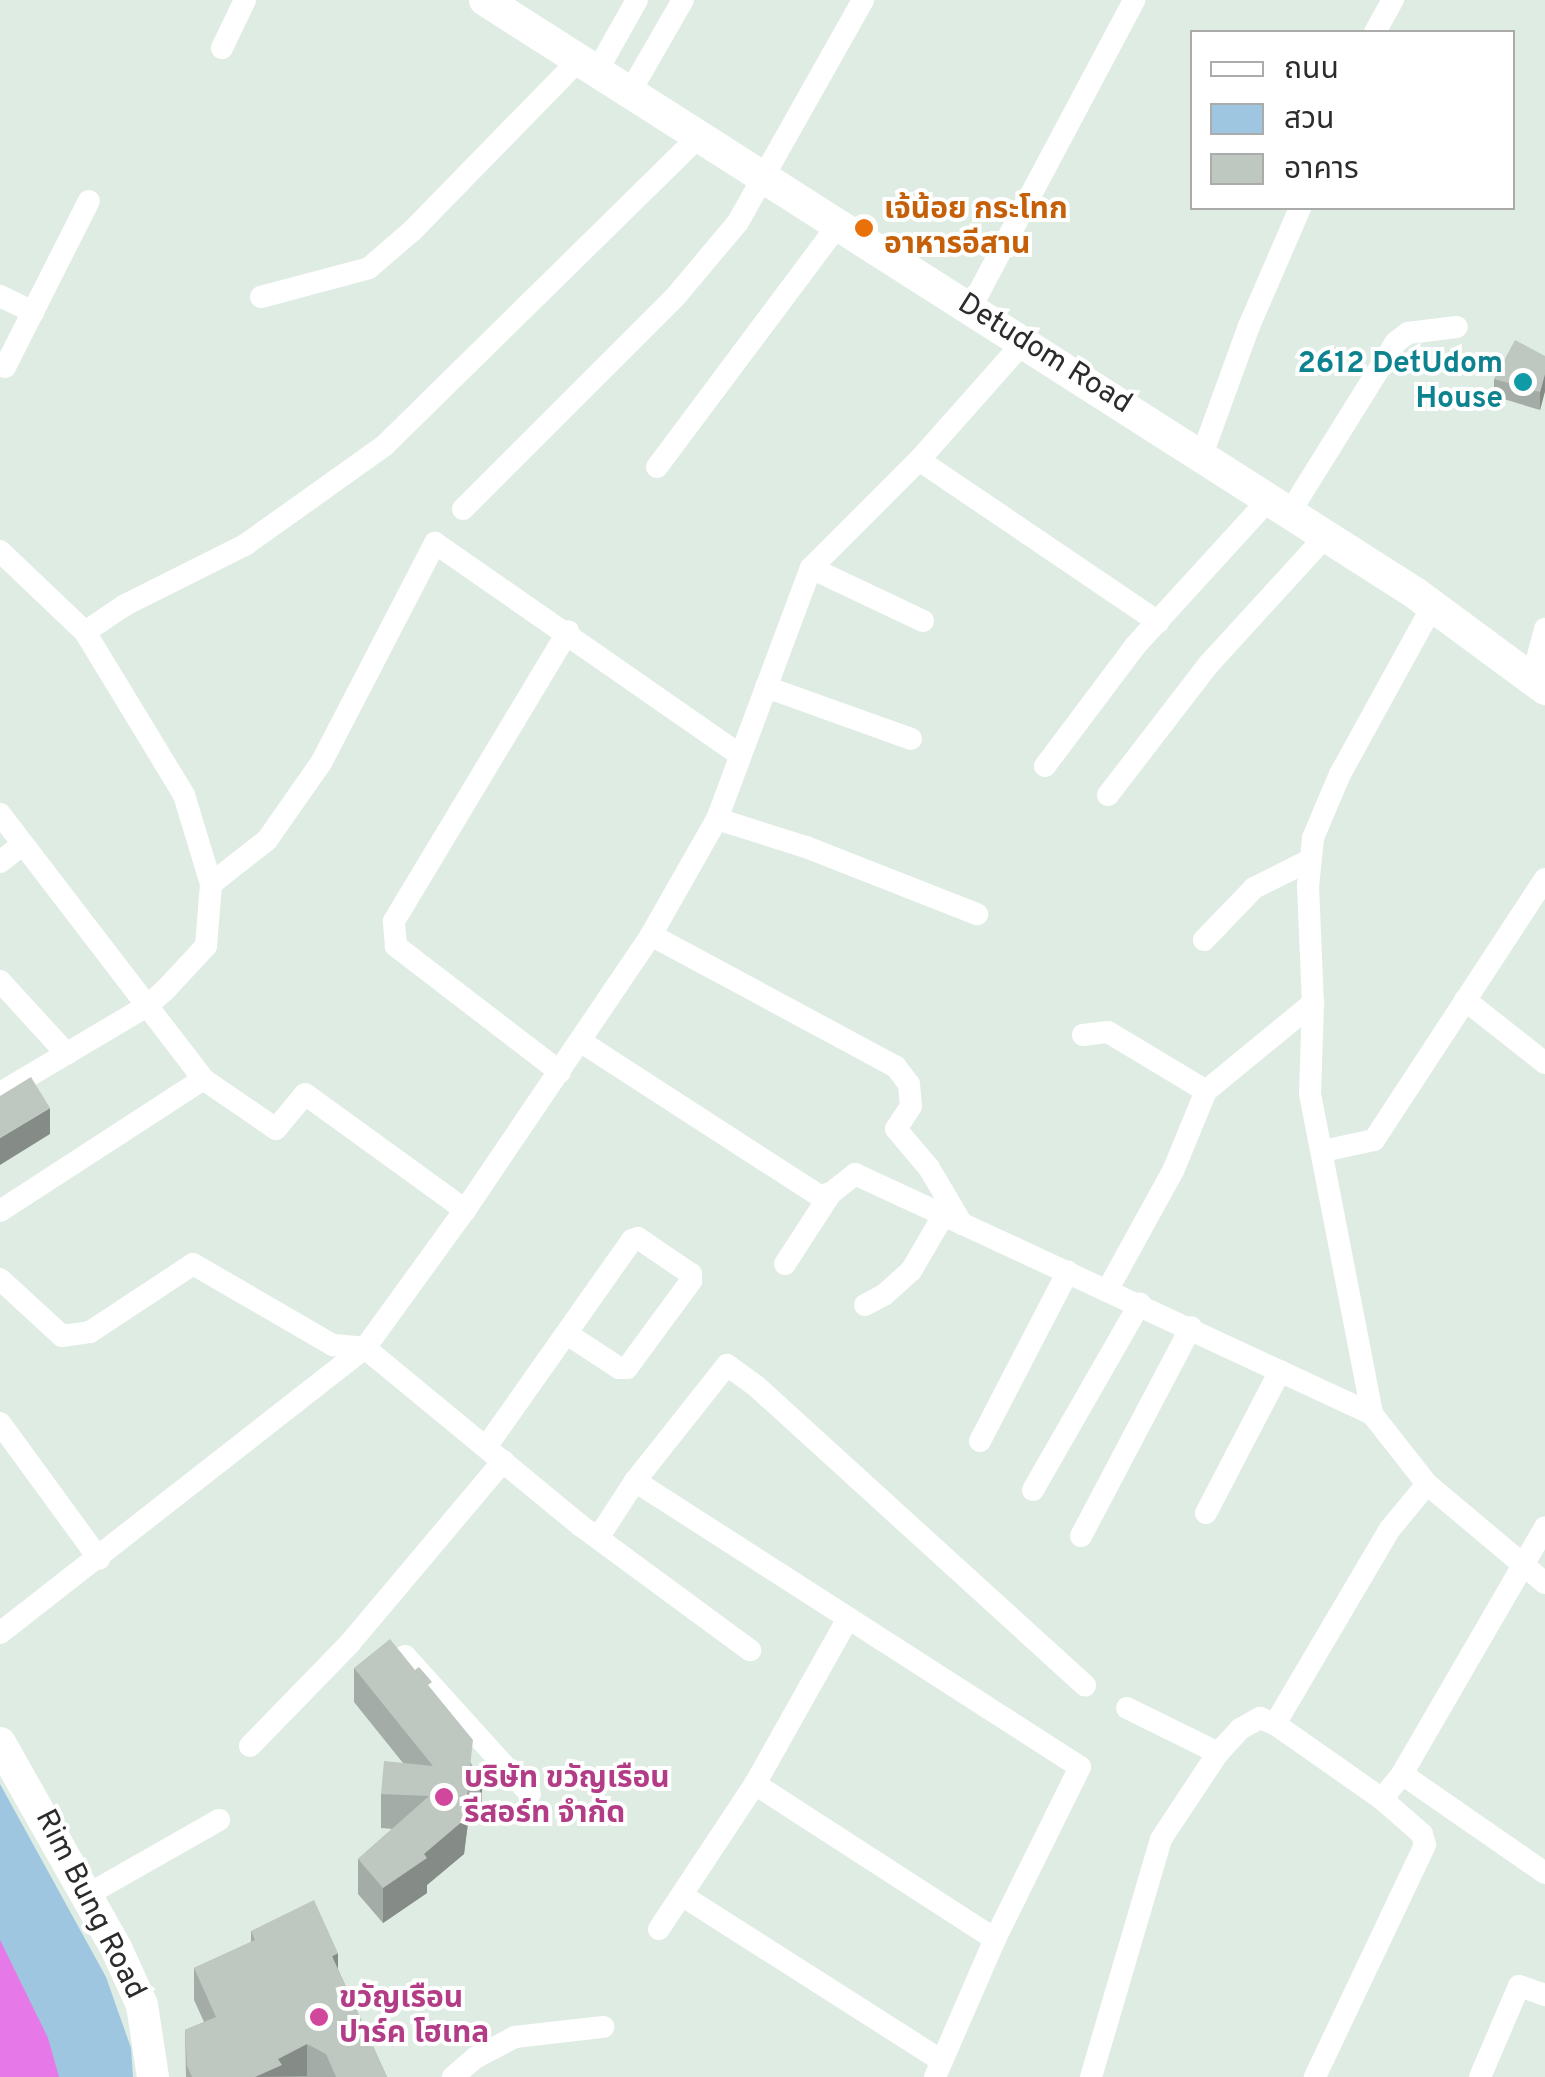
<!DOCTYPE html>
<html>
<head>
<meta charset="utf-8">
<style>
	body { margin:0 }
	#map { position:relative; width:1545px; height:2077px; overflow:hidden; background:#dfece3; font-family:Overpass,"Noto Sans Thai",sans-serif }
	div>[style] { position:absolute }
	.green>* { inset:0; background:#9fc6e0 }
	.water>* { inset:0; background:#e778e8 }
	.minor>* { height:22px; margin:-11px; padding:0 11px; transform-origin:11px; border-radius:11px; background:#fff }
	.secondary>* { height:32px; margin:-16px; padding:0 16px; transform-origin:16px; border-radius:16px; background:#fff }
	.wall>* { inset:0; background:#a3aca6 }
	.shaded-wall>* { inset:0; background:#858c87 }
	.building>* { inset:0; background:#bec8c1 }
	.dots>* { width:28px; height:28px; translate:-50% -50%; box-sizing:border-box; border:5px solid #fff; border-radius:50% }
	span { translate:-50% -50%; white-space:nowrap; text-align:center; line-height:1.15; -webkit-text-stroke:8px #fff; paint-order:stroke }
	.food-label { font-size:30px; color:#c56008; font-weight:700 }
	.left { translate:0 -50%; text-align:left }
	.street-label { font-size:30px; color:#2c2c2c }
	.culture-label { font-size:30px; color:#0d838f; font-weight:700 }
	.right { translate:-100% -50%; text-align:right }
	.hotel-label { font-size:30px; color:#b23c85; font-weight:700 }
	.legend { position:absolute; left:1190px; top:30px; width:325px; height:180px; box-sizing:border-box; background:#fff; border:2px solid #ababab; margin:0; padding:12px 18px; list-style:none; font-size:30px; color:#2c2c2c }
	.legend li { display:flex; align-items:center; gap:20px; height:50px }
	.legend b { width:50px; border:2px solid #ababab }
</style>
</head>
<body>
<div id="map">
	<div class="green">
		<i style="clip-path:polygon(0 1784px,106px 1977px,131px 2048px,133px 2077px,0 2077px)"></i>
	</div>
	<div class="water">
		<i style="clip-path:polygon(0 1940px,48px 2038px,59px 2077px,0 2077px)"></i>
	</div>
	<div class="minor">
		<i style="left:1375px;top:32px;width:37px;rotate:-61deg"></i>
		<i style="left:222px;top:48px;width:53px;rotate:-64.4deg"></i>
		<i style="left:597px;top:71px;width:81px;rotate:-60.6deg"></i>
		<i style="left:630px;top:92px;width:106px;rotate:-60.1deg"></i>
		<i style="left:0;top:296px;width:37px;rotate:26deg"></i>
		<i style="left:261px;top:297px;width:112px;rotate:-15deg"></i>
		<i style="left:369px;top:268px;width:58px;rotate:-40.8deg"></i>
		<i style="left:413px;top:230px;width:238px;rotate:-45.7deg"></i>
		<i style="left:970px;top:309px;width:350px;rotate:-62deg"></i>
		<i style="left:5px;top:367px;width:186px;rotate:-63.2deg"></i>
		<i style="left:1202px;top:455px;width:137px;rotate:-70deg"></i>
		<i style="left:1249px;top:326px;width:129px;rotate:-66.6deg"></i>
		<i style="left:919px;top:460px;width:289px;rotate:34.1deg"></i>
		<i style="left:657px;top:467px;width:302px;rotate:-53.2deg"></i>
		<i style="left:463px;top:509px;width:301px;rotate:-45deg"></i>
		<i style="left:676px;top:296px;width:97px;rotate:-50deg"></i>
		<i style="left:738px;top:222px;width:255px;rotate:-60.6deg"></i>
		<i style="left:1290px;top:512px;width:200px;rotate:-58.1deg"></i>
		<i style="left:1396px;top:342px;width:15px;rotate:-37deg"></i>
		<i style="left:1408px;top:333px;width:49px;rotate:-7deg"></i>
		<i style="left:0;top:551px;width:117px;rotate:43.6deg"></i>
		<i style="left:85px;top:632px;width:191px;rotate:58.7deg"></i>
		<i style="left:184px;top:795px;width:93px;rotate:73.1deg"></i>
		<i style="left:211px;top:884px;width:62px;rotate:94.6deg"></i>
		<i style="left:206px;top:946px;width:60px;rotate:133deg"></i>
		<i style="left:165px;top:990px;width:24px;rotate:138deg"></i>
		<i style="left:147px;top:1006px;width:171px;rotate:149.4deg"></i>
		<i style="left:811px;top:568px;width:124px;rotate:25.3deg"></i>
		<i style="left:1433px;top:605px;width:193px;rotate:118.8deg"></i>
		<i style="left:1340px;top:774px;width:69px;rotate:112.9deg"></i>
		<i style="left:1313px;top:838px;width:48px;rotate:95.9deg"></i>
		<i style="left:1308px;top:886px;width:117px;rotate:87.6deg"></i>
		<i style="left:1313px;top:1003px;width:91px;rotate:91.9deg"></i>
		<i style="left:1310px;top:1094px;width:326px;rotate:79deg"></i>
		<i style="left:1372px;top:1414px;width:89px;rotate:51.8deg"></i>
		<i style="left:1427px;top:1484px;width:154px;rotate:40deg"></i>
		<i style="left:85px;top:632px;width:48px;rotate:-34deg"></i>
		<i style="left:125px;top:605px;width:134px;rotate:-26.6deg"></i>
		<i style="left:245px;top:545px;width:172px;rotate:-35.5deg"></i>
		<i style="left:385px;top:445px;width:441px;rotate:-44.5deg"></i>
		<i style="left:1532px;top:678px;width:51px;rotate:-75.1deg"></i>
		<i style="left:766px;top:687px;width:154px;rotate:19.7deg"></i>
		<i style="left:1045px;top:766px;width:150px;rotate:-53.1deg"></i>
		<i style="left:1135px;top:646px;width:199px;rotate:-47.6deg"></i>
		<i style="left:1108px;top:795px;width:165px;rotate:-52.4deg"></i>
		<i style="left:1209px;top:664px;width:173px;rotate:-47.6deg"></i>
		<i style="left:0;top:814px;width:334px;rotate:52.5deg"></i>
		<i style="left:203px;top:1079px;width:88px;rotate:34.4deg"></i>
		<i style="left:276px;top:1129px;width:45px;rotate:-50.4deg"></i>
		<i style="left:305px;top:1094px;width:198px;rotate:35.9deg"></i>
		<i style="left:717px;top:819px;width:93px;rotate:17.5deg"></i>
		<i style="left:806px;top:847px;width:184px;rotate:21.4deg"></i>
		<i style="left:0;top:862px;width:28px;rotate:-38deg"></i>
		<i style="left:211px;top:884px;width:71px;rotate:-38.2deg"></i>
		<i style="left:267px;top:840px;width:94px;rotate:-55deg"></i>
		<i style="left:321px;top:763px;width:248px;rotate:-62.6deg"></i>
		<i style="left:435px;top:543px;width:370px;rotate:34.8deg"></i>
		<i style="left:651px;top:935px;width:278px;rotate:28.3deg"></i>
		<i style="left:896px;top:1067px;width:21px;rotate:53deg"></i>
		<i style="left:909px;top:1084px;width:22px;rotate:85deg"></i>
		<i style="left:911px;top:1106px;width:27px;rotate:123deg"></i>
		<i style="left:896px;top:1129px;width:51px;rotate:49.8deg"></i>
		<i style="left:929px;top:1168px;width:65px;rotate:59.5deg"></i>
		<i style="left:1204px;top:940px;width:72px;rotate:-46.1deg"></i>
		<i style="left:1254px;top:888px;width:60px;rotate:-26.6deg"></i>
		<i style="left:0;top:981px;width:99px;rotate:47.5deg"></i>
		<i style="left:1465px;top:1000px;width:102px;rotate:38.2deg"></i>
		<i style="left:1083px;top:1035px;width:25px;rotate:-7deg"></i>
		<i style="left:1108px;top:1032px;width:114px;rotate:31deg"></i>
		<i style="left:580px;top:1041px;width:286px;rotate:32.9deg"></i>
		<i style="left:820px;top:1196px;width:11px;rotate:-15deg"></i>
		<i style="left:831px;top:1193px;width:31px;rotate:-38deg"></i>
		<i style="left:855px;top:1174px;width:570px;rotate:24.9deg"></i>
		<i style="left:560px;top:1072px;width:207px;rotate:-142.5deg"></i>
		<i style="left:396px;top:946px;width:25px;rotate:-95deg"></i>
		<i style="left:394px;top:921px;width:338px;rotate:-59deg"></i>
		<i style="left:1323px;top:1151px;width:52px;rotate:-12.2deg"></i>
		<i style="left:1374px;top:1140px;width:312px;rotate:-56.8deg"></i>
		<i style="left:0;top:1211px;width:242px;rotate:-33deg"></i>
		<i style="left:785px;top:1264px;width:85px;rotate:-57.1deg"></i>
		<i style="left:0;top:1279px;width:84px;rotate:42.6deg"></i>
		<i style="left:62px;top:1336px;width:28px;rotate:-8deg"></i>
		<i style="left:90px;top:1332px;width:123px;rotate:-33.4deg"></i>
		<i style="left:193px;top:1264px;width:162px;rotate:30.1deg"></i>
		<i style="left:333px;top:1345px;width:32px;rotate:5deg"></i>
		<i style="left:365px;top:1348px;width:280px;rotate:39.5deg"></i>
		<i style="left:581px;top:1526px;width:210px;rotate:36.3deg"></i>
		<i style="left:1108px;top:1289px;width:135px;rotate:-61.2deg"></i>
		<i style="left:1173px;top:1171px;width:87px;rotate:-67.6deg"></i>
		<i style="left:1206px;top:1091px;width:139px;rotate:-39.4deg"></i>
		<i style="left:865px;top:1305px;width:21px;rotate:-28deg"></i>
		<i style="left:884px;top:1295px;width:36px;rotate:-42deg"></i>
		<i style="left:911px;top:1271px;width:64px;rotate:-59.8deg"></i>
		<i style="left:0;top:1423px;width:168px;rotate:53.9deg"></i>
		<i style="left:980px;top:1441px;width:191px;rotate:-62.6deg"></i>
		<i style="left:486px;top:1447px;width:253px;rotate:-54.8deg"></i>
		<i style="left:632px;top:1240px;width:6px;rotate:-18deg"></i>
		<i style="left:638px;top:1238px;width:64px;rotate:34.2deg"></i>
		<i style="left:691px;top:1274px;width:7px;rotate:90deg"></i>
		<i style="left:691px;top:1281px;width:108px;rotate:126.3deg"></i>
		<i style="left:627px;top:1368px;width:8px;rotate:180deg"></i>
		<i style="left:619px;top:1368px;width:62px;rotate:-146.8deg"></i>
		<i style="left:635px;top:1481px;width:529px;rotate:32.73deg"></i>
		<i style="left:1080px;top:1767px;width:192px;rotate:116.3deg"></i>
		<i style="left:995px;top:1939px;width:150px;rotate:113.5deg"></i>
		<i style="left:1033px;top:1490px;width:215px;rotate:-60.2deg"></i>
		<i style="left:1206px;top:1513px;width:160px;rotate:-62.5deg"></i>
		<i style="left:1081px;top:1536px;width:236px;rotate:-62.2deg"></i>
		<i style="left:598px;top:1538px;width:68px;rotate:-57deg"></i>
		<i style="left:635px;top:1481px;width:148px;rotate:-51.6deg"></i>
		<i style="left:727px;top:1365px;width:36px;rotate:36deg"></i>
		<i style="left:756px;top:1386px;width:445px;rotate:42.3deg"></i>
		<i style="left:0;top:1633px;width:463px;rotate:-38deg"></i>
		<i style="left:365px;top:1348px;width:170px;rotate:-54.1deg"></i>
		<i style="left:465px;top:1210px;width:332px;rotate:-55.9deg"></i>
		<i style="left:651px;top:935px;width:133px;rotate:-60.4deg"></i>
		<i style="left:717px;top:819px;width:268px;rotate:-69.5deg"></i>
		<i style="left:811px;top:568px;width:153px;rotate:-45deg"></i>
		<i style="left:919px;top:460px;width:157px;rotate:-48.4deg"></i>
		<i style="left:405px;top:1656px;width:186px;rotate:47.8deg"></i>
		<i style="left:1127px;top:1708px;width:102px;rotate:26.3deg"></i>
		<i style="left:1275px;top:1724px;width:226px;rotate:-59.5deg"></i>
		<i style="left:1390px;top:1529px;width:58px;rotate:-50.6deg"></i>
		<i style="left:250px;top:1746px;width:144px;rotate:-45.8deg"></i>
		<i style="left:350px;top:1643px;width:238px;rotate:-49.9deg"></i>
		<i style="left:1402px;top:1774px;width:174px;rotate:34.7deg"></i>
		<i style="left:755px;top:1784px;width:286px;rotate:32.9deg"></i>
		<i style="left:1382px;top:1799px;width:32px;rotate:-51deg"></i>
		<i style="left:1402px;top:1774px;width:285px;rotate:-59.9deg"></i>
		<i style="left:87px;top:1895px;width:152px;rotate:-29.6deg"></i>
		<i style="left:683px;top:1896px;width:307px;rotate:32.5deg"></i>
		<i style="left:659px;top:1929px;width:174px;rotate:-56.5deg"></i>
		<i style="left:755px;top:1784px;width:190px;rotate:-60.7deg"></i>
		<i style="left:453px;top:2077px;width:29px;rotate:-41deg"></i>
		<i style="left:475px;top:2058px;width:45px;rotate:-27.7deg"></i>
		<i style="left:515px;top:2037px;width:89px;rotate:-6.5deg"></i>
		<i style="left:1091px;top:2077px;width:248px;rotate:-73.6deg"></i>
		<i style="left:1161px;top:1839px;width:103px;rotate:-56.5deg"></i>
		<i style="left:1218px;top:1753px;width:33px;rotate:-47deg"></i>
		<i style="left:1240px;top:1729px;width:23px;rotate:-29deg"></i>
		<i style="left:1260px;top:1718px;width:16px;rotate:22deg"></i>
		<i style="left:1275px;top:1724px;width:131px;rotate:35deg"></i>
		<i style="left:1382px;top:1799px;width:53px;rotate:41.2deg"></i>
		<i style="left:1422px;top:1834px;width:11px;rotate:75deg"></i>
		<i style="left:1425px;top:1845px;width:257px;rotate:115.4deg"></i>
		<i style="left:1480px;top:2077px;width:99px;rotate:-66.8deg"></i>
		<i style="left:1519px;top:1986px;width:28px;rotate:19deg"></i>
	</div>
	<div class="secondary">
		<i style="left:485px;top:0;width:1103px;rotate:32.52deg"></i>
		<i style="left:1415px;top:593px;width:162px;rotate:36.4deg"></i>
		<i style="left:0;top:1743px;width:236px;rotate:60.5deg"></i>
		<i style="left:116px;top:1948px;width:63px;rotate:65.5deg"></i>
		<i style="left:142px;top:2005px;width:73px;rotate:81.3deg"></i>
	</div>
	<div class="wall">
		<i style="clip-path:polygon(1545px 356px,1545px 391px,1540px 410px,1494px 396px,1494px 379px)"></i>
		<i style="clip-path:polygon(354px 1668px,432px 1690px,473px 1767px,482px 1768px,482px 1802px,480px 1824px,468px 1823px,464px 1854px,427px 1885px,427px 1893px,383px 1923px,358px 1894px,358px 1859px,392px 1829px,381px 1828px,381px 1794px,403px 1763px,354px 1702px)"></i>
		<i style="clip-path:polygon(251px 1931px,338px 1969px,387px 2077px,186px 2077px,185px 2030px,204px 2022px,194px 2000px,194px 1968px,251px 1942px)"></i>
	</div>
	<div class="shaded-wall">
		<i style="clip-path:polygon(1545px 374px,1545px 391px,1540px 410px,1540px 392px)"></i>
		<i style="clip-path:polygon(50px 1108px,50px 1134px,0 1165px,0 1138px)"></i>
		<i style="clip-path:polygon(482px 1768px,482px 1802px,480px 1824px,480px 1790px)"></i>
		<i style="clip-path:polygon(468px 1789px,468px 1823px,464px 1854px,427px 1885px,427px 1893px,383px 1923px,383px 1888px,424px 1854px)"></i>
		<i style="clip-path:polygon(338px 1953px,338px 1985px,332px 1956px)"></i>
		<i style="clip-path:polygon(307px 2044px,307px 2076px,255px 2077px,278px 2059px)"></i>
	</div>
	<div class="building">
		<i style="clip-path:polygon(1515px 340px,1545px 356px,1545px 374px,1540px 392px,1494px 379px)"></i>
		<i style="clip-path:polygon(31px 1077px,50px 1108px,0 1138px,0 1096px)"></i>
		<i style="clip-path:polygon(390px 1639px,415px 1670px,419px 1667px,432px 1682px,428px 1685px,473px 1740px,470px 1767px,482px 1768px,480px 1790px,468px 1789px,464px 1820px,424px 1854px,427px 1858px,383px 1888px,358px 1859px,429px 1796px,381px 1794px,384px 1761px,433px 1766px,354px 1668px)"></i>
		<i style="clip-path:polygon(314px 1900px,338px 1953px,332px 1956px,387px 2077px,336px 2077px,326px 2054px,307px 2044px,278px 2059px,282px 2065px,255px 2077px,192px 2077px,187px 2066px,185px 2030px,216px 2017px,194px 1968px,255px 1940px,251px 1931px)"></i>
	</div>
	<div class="dots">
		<i style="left:864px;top:228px;background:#e8710a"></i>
		<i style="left:1523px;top:382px;background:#0f9aa8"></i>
		<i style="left:444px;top:1797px;background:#d1479c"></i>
		<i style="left:319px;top:2017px;background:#d1479c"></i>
	</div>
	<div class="food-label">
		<span class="left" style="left:884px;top:228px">เจ้น้อย กระโทก<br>อาหารอีสาน</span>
	</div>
	<div class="street-label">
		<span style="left:1044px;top:355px;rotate:32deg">Detudom Road</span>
		<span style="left:89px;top:1905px;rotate:63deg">Rim Bung Road</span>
	</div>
	<div class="culture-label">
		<span class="right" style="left:1503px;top:382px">2612 DetUdom<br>House</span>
	</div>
	<div class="hotel-label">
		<span class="left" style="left:464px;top:1797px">บริษัท ขวัญเรือน<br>รีสอร์ท จำกัด</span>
		<span class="left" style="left:339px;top:2017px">ขวัญเรือน<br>ปาร์ค โฮเทล</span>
	</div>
	<ul class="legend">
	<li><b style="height:12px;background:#fff"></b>ถนน</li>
	<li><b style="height:28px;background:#9fc6e0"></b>สวน</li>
	<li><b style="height:28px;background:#bec8c1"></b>อาคาร</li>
	</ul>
</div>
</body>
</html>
